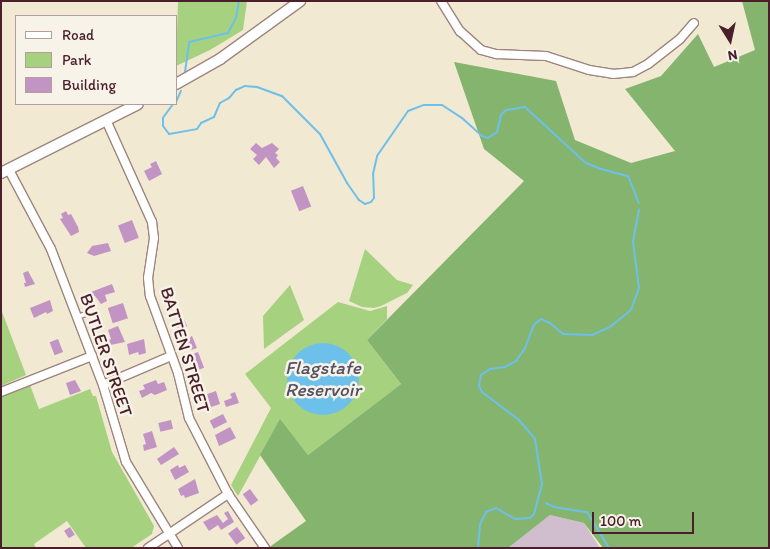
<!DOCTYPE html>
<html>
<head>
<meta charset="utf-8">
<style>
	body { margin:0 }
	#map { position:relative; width:770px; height:549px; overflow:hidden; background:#f1e9d2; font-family:Itim,sans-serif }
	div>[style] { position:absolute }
	.industrial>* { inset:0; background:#d0bdce }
	.green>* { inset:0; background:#a6d27f }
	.forest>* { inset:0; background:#84b46e }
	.water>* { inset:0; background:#6dc0e9 }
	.round { border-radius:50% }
	.stream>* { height:2px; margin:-1px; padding:0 1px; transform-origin:1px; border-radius:1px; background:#6dc0e9 }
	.building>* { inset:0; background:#c194c4; transform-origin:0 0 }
	.roads { filter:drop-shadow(1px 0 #9e847e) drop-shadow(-1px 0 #9e847e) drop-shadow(0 1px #9e847e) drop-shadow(0 -1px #9e847e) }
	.lane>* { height:4px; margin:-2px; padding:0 2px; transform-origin:2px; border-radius:2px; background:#fff }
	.street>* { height:8px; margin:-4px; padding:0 4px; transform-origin:4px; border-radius:4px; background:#fff }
	.secondary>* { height:10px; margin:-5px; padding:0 5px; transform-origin:5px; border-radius:5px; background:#fff }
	span { translate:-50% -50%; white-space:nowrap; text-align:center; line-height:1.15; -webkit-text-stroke:5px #f7f3e8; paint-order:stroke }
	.street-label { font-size:18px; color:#4a1f2b }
	.water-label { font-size:19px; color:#544f64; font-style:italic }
	.frame { position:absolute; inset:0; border:2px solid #4a1f2b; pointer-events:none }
	.legend { position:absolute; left:15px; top:15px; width:162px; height:90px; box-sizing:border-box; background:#f7f3e8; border:1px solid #b29e9c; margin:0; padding:6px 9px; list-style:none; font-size:15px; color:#4a1f2b }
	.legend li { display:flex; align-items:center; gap:10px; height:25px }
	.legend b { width:25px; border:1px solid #b29e9c }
	.north { position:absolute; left:705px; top:15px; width:50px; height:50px; -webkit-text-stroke:4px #f7f3e8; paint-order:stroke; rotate:170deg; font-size:14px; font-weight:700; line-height:20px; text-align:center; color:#4a1f2b }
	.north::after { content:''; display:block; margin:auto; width:18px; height:22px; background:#4a1f2b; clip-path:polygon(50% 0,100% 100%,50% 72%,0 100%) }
	.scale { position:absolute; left:592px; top:512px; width:102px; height:22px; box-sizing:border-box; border:2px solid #4a1f2b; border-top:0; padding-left:6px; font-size:15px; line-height:18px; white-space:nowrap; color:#4a1f2b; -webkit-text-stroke:4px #f7f3e8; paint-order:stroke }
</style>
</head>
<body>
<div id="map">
	<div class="industrial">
		<i style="clip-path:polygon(550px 515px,584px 523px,600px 548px,508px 548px)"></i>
	</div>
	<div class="green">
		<i style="clip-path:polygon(178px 1px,247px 1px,243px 30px,210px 50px,176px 66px)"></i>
		<i style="clip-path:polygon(365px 249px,397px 280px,413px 285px,407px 293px,381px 306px,374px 308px,362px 307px,349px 301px)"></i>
		<i style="clip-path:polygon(290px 285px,304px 320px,264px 349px,263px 316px)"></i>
		<i style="clip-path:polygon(338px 302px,370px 311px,387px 306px,387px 319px,367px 340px,401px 384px,308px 455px,280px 420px,238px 496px,231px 485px,271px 408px,245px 374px)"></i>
		<i style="clip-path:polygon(1px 309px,26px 375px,1px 386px)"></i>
		<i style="clip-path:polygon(30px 385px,39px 409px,90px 389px,93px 396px,96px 396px,112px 452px,149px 517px,154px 526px,152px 534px,131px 548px,86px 548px,67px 521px,34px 544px,36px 548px,1px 548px,1px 396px)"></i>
	</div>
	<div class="forest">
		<i style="clip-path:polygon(742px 1px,769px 1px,769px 548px,603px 548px,584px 523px,550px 515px,508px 548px,268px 548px,306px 521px,260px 455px,280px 419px,308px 455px,401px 384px,367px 340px,524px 181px,484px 149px,454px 62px,556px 81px,575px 140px,631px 163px,675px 151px,625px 89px,661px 76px,698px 34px,714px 67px,755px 50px)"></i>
	</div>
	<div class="water">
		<i class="round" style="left:287px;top:343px;width:72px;height:72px"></i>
	</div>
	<div class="stream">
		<i style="left:185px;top:72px;width:30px;rotate:-82deg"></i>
		<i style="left:189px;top:42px;width:40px;rotate:-13deg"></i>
		<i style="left:228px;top:33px;width:17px;rotate:-62deg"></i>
		<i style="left:236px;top:18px;width:17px;rotate:-80deg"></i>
		<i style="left:176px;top:102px;width:12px;rotate:-66deg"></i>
		<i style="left:173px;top:104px;width:17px;rotate:126deg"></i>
		<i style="left:163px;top:118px;width:8px;rotate:90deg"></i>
		<i style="left:163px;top:126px;width:10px;rotate:53deg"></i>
		<i style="left:169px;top:134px;width:28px;rotate:-10deg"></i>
		<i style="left:197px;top:129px;width:7px;rotate:-56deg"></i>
		<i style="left:201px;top:123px;width:14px;rotate:-25deg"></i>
		<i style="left:214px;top:117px;width:15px;rotate:-67deg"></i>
		<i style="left:220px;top:103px;width:10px;rotate:-29deg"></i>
		<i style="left:229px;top:98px;width:11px;rotate:-49deg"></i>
		<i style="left:236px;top:90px;width:10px;rotate:-24deg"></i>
		<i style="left:245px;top:86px;width:12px;rotate:5deg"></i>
		<i style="left:257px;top:87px;width:27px;rotate:20deg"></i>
		<i style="left:282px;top:96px;width:54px;rotate:45deg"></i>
		<i style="left:320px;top:134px;width:56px;rotate:61.1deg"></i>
		<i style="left:347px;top:183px;width:21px;rotate:55deg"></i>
		<i style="left:359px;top:200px;width:7px;rotate:34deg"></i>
		<i style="left:365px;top:204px;width:6px;rotate:-18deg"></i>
		<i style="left:371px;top:202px;width:5px;rotate:-53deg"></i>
		<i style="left:374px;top:198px;width:24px;rotate:-92deg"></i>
		<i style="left:373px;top:174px;width:18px;rotate:-77deg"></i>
		<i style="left:377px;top:156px;width:55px;rotate:-55.4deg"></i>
		<i style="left:408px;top:111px;width:17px;rotate:-21deg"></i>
		<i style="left:424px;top:105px;width:18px"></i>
		<i style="left:442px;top:105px;width:24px;rotate:33deg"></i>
		<i style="left:462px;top:118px;width:27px;rotate:42deg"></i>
		<i style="left:482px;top:136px;width:6px;rotate:18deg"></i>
		<i style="left:488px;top:138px;width:11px;rotate:-34deg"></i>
		<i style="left:497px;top:132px;width:17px;rotate:-77deg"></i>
		<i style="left:501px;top:115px;width:7px;rotate:-45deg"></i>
		<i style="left:506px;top:110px;width:19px;rotate:-9deg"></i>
		<i style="left:525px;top:107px;width:83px;rotate:42.6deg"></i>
		<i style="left:586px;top:163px;width:16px;rotate:22deg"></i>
		<i style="left:601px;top:169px;width:28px;rotate:15deg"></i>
		<i style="left:628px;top:176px;width:29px;rotate:68deg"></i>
		<i style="left:546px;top:503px;width:9px;rotate:27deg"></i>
		<i style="left:554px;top:507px;width:33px;rotate:9deg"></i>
		<i style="left:587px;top:512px;width:42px;rotate:58.6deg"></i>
		<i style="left:478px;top:548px;width:24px;rotate:-85deg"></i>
		<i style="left:480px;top:524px;width:13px;rotate:-63deg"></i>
		<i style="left:486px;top:512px;width:11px;rotate:-22deg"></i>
		<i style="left:496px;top:508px;width:22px;rotate:30deg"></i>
		<i style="left:515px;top:519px;width:15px;rotate:-4deg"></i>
		<i style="left:530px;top:518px;width:6px;rotate:-45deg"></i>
		<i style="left:534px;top:514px;width:31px;rotate:-75deg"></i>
		<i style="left:542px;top:484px;width:46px;rotate:-98.8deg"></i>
		<i style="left:535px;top:439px;width:25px;rotate:-130deg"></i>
		<i style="left:519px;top:420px;width:46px;rotate:-142.9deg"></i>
		<i style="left:482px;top:392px;width:7px;rotate:-117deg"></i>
		<i style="left:479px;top:386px;width:11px;rotate:-80deg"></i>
		<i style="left:481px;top:375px;width:11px;rotate:-34deg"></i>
		<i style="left:490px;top:369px;width:15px;rotate:-8deg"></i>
		<i style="left:505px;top:367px;width:13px;rotate:-29deg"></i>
		<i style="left:516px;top:361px;width:16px;rotate:-55deg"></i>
		<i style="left:525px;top:348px;width:25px;rotate:-69deg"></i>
		<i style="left:534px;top:325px;width:9px;rotate:-41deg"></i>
		<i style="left:541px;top:319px;width:10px;rotate:24deg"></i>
		<i style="left:550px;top:323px;width:17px;rotate:40deg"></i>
		<i style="left:563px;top:334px;width:29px;rotate:2deg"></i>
		<i style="left:592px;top:335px;width:20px;rotate:-24deg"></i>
		<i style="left:610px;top:327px;width:27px;rotate:-39deg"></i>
		<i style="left:631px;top:310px;width:23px;rotate:-70deg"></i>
		<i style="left:639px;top:288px;width:47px;rotate:-97.3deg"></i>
		<i style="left:633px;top:241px;width:32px;rotate:-79deg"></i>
	</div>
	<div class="building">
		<i style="clip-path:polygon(256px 143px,262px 148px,272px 143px,279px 149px,275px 153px,278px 155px,276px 158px,280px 162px,274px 168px,266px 157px,259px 165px,253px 159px,257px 155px,250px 149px)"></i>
		<i style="clip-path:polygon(156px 161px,162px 174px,149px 181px,144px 171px,152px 167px,150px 164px)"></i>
		<i style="left:303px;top:186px;width:22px;height:13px;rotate:68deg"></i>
		<i style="clip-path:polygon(66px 211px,68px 215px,71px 214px,78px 227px,79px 232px,71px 236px,60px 219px,63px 218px,61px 214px)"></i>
		<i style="left:132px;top:220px;width:19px;height:15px;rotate:69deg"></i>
		<i style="clip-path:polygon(108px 243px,111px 251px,94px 256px,87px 253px,92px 246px)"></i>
		<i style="clip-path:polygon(28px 271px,35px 284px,25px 287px,24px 283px,26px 283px,23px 273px)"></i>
		<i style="clip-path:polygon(112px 284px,115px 292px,105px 295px,107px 301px,101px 304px,95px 296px,92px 297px,91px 292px)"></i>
		<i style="clip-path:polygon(50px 300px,53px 311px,47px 314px,46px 312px,34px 318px,30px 308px)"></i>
		<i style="left:123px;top:303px;width:16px;height:16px;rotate:72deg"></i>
		<i style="left:184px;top:319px;width:8px;height:10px;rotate:67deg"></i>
		<i style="clip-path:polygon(118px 326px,125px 342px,110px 345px,108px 340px,111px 339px,108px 330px)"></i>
		<i style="clip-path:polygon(192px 336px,197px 348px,191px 350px,189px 346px,185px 347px,182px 340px)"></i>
		<i style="left:58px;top:339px;width:14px;height:9px;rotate:69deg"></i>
		<i style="clip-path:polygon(144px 339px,146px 353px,139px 355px,138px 352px,129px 355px,127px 344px)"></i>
		<i style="left:198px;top:352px;width:17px;height:11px;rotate:69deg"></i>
		<i style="left:199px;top:377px;width:14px;height:5px;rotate:65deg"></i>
		<i style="clip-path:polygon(75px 380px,81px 391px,70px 395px,66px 383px)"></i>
		<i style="clip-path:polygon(156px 380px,158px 384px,164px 382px,167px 390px,155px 395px,151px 393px,142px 398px,139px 391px,145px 389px,143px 385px)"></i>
		<i style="clip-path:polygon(216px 391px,220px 404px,211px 407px,208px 400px,201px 403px,199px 397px)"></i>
		<i style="clip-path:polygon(235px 392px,239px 403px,226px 407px,224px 401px,232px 398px,230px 394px)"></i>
		<i style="left:223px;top:414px;width:9px;height:15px;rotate:63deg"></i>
		<i style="left:171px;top:420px;width:9px;height:13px;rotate:77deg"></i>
		<i style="clip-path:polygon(230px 427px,236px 438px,219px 446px,215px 435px)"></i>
		<i style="clip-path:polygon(152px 431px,157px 447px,144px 451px,143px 445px,146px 444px,143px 434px)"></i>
		<i style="clip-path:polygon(174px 447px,179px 454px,161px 465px,157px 459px)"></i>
		<i style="clip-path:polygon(178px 465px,179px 468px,185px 465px,189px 472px,175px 480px,170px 470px)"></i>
		<i style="clip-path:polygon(195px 479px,199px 493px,185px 498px,184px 495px,181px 496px,178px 489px)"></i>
		<i style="left:250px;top:489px;width:14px;height:9px;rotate:54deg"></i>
		<i style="clip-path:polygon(228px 511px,234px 522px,221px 530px,218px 525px,209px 531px,203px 522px,217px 515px,223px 523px,228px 519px,224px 513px)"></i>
		<i style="left:70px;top:527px;width:9px;height:7px;rotate:58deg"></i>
		<i style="left:237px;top:527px;width:14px;height:11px;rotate:54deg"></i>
	</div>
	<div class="roads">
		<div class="lane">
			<i style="left:77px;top:317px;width:9px;rotate:-18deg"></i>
		</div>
		<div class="street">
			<i style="left:441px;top:1px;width:36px;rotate:58deg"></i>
			<i style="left:460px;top:31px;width:28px;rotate:42deg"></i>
			<i style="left:481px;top:50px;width:16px;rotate:15deg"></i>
			<i style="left:496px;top:54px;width:50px;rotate:2.3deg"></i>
			<i style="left:546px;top:56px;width:45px;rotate:18deg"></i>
			<i style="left:589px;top:70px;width:24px;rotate:9deg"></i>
			<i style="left:613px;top:74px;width:20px;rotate:-6deg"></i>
			<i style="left:633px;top:72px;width:17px;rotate:-28deg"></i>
			<i style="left:648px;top:64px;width:41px;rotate:-38deg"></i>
			<i style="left:680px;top:39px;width:21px;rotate:-49deg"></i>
			<i style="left:106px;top:120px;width:112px;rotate:65.7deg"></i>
			<i style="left:152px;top:222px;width:16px;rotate:83deg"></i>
			<i style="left:154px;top:238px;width:40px;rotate:98.5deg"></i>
			<i style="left:148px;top:278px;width:18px;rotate:84deg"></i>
			<i style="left:150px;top:296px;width:82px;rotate:70deg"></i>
			<i style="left:178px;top:373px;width:46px;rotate:76.3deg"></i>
			<i style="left:189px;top:418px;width:85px;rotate:62.8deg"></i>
			<i style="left:228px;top:494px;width:65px;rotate:55.6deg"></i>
			<i style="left:9px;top:170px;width:89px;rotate:62deg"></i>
			<i style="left:51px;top:249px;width:146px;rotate:69.1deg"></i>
			<i style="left:103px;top:385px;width:80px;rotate:73.4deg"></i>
			<i style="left:126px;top:462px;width:100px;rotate:58.8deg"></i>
			<i style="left:103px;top:385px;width:74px;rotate:-23.1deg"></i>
			<i style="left:1px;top:392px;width:98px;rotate:-21.6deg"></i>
			<i style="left:148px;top:548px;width:97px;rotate:-34deg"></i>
		</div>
		<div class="secondary">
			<i style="left:176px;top:84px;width:51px;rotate:-29.6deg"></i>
			<i style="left:220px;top:59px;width:99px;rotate:-35.9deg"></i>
			<i style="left:1px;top:173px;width:153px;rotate:-26.7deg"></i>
		</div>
	</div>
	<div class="street-label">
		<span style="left:185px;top:350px;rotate:73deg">BATTEN STREET</span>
		<span style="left:106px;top:355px;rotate:71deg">BUTLER STREET</span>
	</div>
	<div class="water-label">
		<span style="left:323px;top:379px">Flagstafe<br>Reservoir</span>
	</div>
	<div class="frame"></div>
	<ul class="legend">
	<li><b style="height:6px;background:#fff"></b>Road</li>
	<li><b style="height:14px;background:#a6d27f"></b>Park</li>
	<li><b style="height:14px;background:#c194c4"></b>Building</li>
	</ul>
	<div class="north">N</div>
	<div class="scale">100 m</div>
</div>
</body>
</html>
